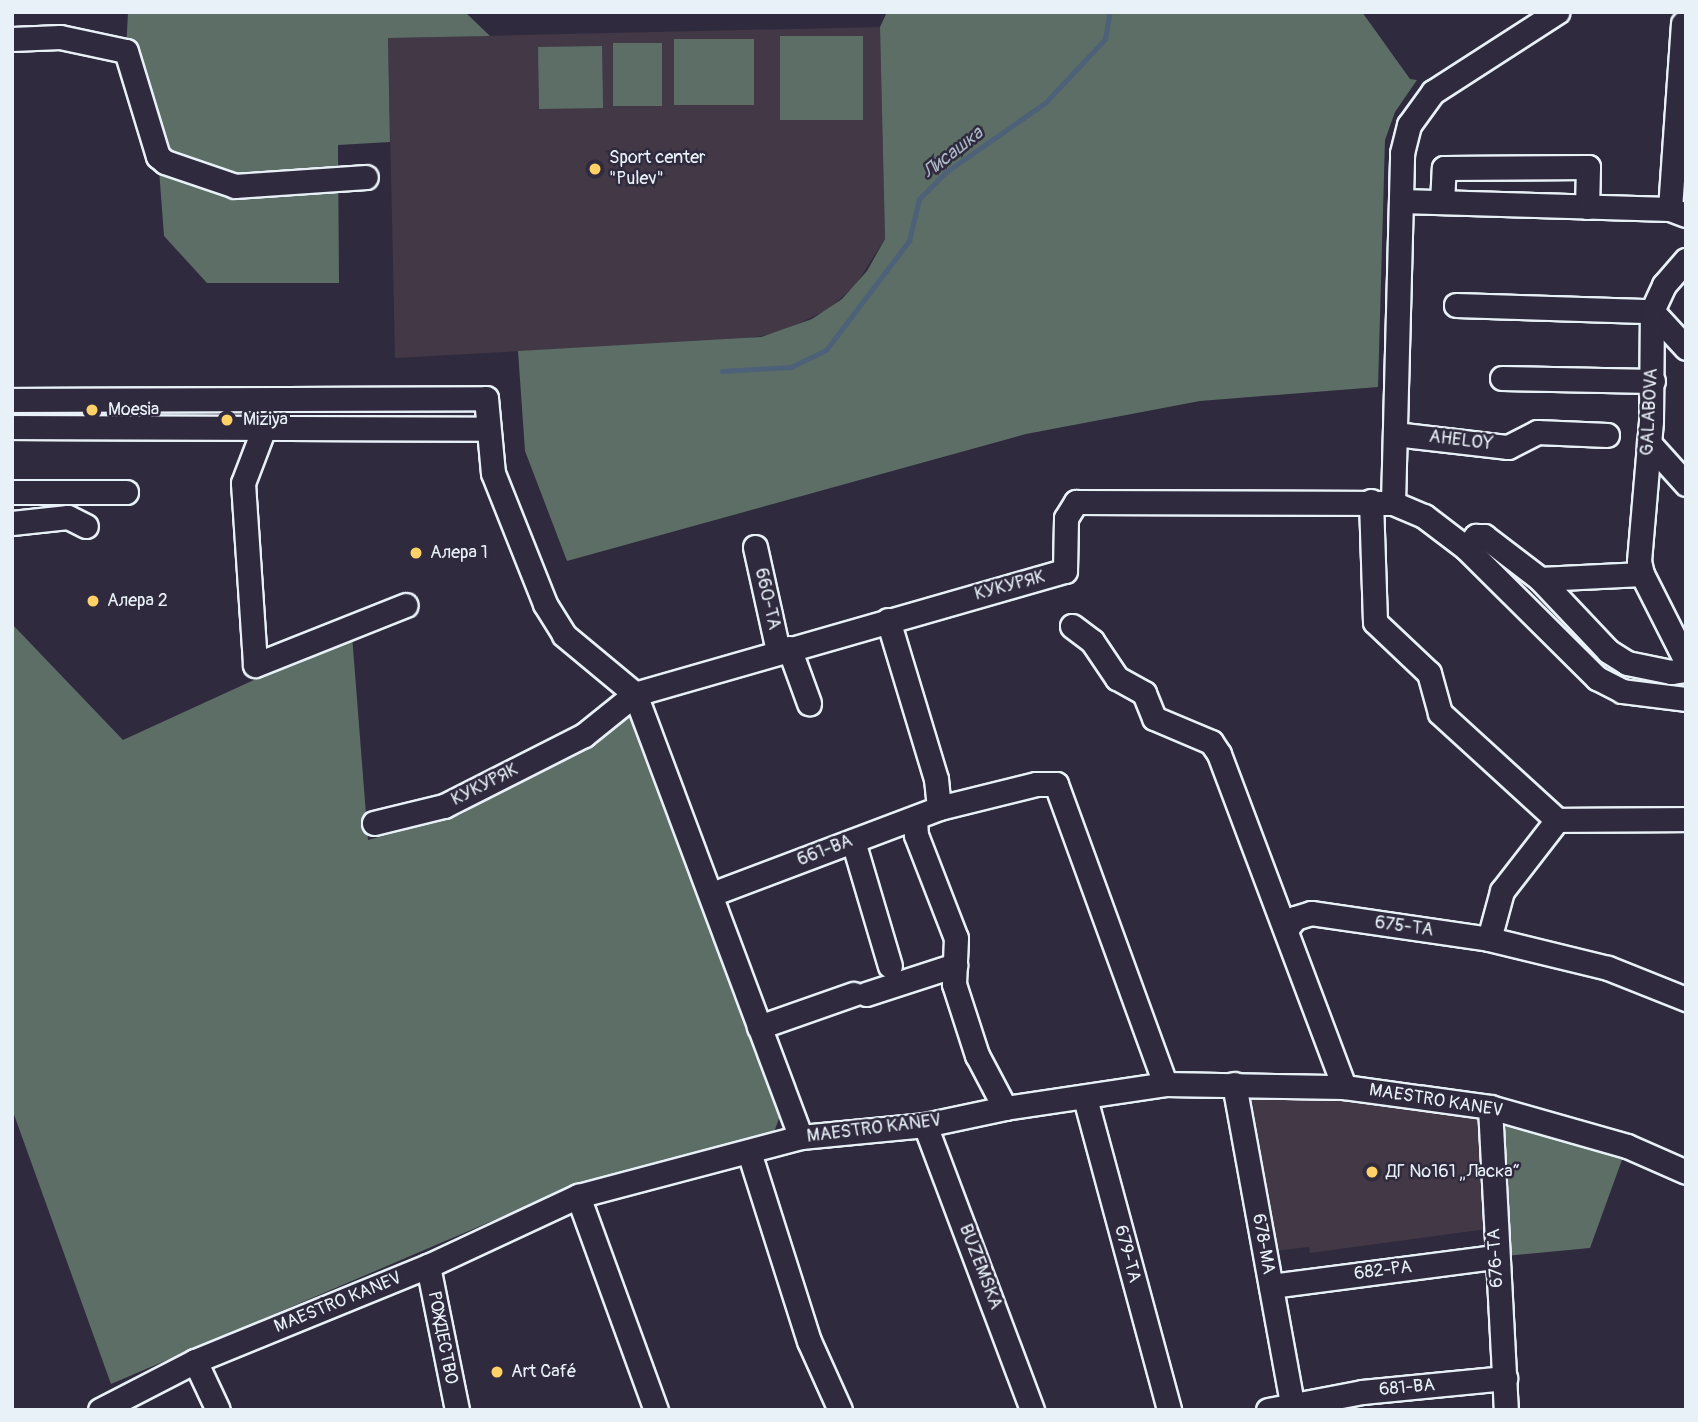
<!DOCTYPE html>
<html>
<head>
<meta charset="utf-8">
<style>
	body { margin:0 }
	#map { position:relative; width:1698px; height:1422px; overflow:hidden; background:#2f2a3d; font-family:Pangolin,sans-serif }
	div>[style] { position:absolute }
	.built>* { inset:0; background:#423846 }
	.green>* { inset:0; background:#5d6e66; transform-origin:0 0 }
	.stream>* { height:4.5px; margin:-2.25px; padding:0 2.25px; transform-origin:2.25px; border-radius:2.25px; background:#4d6178 }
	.roads { filter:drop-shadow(2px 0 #e8f1f8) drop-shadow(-2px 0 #e8f1f8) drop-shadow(0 2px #e8f1f8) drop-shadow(0 -2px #e8f1f8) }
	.minor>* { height:23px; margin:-11.5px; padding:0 11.5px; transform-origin:11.5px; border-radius:11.5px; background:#2f2a3d }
	.dots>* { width:19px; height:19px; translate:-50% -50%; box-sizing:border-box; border:4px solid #2f2a3d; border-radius:50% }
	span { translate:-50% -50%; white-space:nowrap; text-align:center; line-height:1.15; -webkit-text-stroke:5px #2f2a3d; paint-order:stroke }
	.poi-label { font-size:18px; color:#e8f1f8 }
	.left { translate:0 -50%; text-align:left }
	.street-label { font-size:18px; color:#e8f1f8 }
	.water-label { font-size:19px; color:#aab7c5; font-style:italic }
	.frame { position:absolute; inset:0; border:14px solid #e8f1f8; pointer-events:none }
</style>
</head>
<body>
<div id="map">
	<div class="built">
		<i style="clip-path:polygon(880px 27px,885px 239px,855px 286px,827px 310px,779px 333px,744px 339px,395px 358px,388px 38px)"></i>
		<i style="clip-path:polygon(1322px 1095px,1479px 1116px,1487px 1229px,1310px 1253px,1309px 1247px,1274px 1251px,1248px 1102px,1254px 1096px)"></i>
	</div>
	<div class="green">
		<i style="clip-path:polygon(128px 12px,465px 12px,490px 36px,388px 38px,390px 142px,338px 145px,339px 283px,207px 283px,164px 236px,158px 156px,126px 51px)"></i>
		<i style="clip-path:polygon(887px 12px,1362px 12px,1410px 79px,1417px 80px,1395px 112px,1385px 140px,1378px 387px,1200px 401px,1026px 434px,567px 561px,525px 451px,518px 351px,761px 337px,812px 319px,842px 299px,867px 271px,885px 239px,880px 27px)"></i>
		<i style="left:780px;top:36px;width:83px;height:84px"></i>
		<i style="left:754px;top:39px;width:66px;height:80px;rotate:90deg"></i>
		<i style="left:613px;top:43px;width:49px;height:63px"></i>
		<i style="left:602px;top:46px;width:62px;height:64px;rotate:89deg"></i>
		<i style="clip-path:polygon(12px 624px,123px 740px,352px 635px,368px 840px,460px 815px,593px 739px,630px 712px,781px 1113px,773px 1135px,574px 1186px,111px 1384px,12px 1109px)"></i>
		<i style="clip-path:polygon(1490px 1107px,1627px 1146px,1590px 1248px,1495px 1257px)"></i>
	</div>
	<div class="stream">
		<i style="left:722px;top:371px;width:69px;rotate:-3.3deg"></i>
		<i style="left:791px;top:367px;width:39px;rotate:-26deg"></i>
		<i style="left:826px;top:350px;width:137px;rotate:-52.7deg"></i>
		<i style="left:909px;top:241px;width:43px;rotate:-76.6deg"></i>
		<i style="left:919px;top:199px;width:38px;rotate:-45deg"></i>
		<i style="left:946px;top:172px;width:121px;rotate:-34.9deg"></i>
		<i style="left:1045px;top:103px;width:88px;rotate:-46.8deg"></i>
		<i style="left:1105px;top:39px;width:27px;rotate:-80deg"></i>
	</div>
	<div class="roads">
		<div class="minor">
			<i style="left:12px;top:39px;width:48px;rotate:-2.4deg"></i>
			<i style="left:60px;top:37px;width:67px;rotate:12deg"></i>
			<i style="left:126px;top:51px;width:110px;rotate:73.1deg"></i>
			<i style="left:158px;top:156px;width:9px;rotate:41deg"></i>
			<i style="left:165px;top:162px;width:74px;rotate:18.9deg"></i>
			<i style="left:235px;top:186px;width:131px;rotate:-3.9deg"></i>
			<i style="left:1401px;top:201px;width:269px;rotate:1.7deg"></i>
			<i style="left:1670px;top:209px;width:17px;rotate:21deg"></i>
			<i style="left:1442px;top:202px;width:34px;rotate:-87deg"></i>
			<i style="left:1444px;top:168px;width:144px;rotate:-0.4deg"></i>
			<i style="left:1588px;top:167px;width:40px;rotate:91.4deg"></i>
			<i style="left:1670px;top:209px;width:186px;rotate:-86deg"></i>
			<i style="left:1456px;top:305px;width:196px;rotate:1.8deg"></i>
			<i style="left:1652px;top:311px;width:50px;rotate:47.4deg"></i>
			<i style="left:1502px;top:378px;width:151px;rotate:1.1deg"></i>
			<i style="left:12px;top:400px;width:474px;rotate:-0.2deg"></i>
			<i style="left:486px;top:398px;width:75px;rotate:84.7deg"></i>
			<i style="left:493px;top:473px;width:141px;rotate:68.3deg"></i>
			<i style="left:545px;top:604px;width:36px;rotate:58deg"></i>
			<i style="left:564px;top:635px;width:92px;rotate:39.7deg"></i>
			<i style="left:635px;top:694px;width:473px;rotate:69.5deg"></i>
			<i style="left:12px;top:427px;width:475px;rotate:0.2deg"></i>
			<i style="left:264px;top:428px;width:59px;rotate:110.9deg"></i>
			<i style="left:243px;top:483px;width:182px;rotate:86.2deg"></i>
			<i style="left:255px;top:665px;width:162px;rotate:-21.7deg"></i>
			<i style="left:1395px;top:434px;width:114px;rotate:6.6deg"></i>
			<i style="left:1508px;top:447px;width:33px;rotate:-27deg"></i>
			<i style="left:1537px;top:432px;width:70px;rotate:2.5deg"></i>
			<i style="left:1649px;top:443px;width:55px;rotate:47.9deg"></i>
			<i style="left:12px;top:492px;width:114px"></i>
			<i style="left:1371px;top:501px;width:121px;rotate:88.1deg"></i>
			<i style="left:1375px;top:622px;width:74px;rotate:43.4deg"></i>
			<i style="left:1429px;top:673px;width:41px;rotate:74.6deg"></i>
			<i style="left:1440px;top:713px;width:159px;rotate:42.4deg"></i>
			<i style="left:1557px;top:820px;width:129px;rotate:-0.4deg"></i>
			<i style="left:1393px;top:503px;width:350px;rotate:-88.5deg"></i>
			<i style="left:1402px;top:153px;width:29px;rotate:-76deg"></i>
			<i style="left:1409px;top:125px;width:41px;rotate:-54deg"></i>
			<i style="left:1433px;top:92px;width:148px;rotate:-32.8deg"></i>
			<i style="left:12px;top:523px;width:56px;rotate:-6.1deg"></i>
			<i style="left:68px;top:517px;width:20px;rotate:27deg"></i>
			<i style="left:755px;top:547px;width:107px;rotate:77.5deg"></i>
			<i style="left:1466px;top:548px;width:16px;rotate:-50deg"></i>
			<i style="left:1476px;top:536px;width:8px"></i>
			<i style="left:1484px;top:536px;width:71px;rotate:37.5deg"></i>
			<i style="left:1540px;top:579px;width:102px;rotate:-2.8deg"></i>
			<i style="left:1642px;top:574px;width:97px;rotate:63.2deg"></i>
			<i style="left:1642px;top:574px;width:13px;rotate:-103deg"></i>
			<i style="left:1639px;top:561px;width:141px;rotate:-85.1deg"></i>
			<i style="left:1651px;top:421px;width:110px;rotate:-89.5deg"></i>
			<i style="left:1652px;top:311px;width:29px;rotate:-65deg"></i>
			<i style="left:1664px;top:285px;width:33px;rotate:-49deg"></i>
			<i style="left:1540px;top:579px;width:99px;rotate:46.6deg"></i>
			<i style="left:1608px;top:651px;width:22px;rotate:32deg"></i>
			<i style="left:1627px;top:663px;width:45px;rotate:11.6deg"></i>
			<i style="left:1671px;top:672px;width:15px;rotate:-8deg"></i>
			<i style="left:888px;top:620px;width:166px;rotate:73.2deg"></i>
			<i style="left:936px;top:779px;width:29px;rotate:84deg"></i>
			<i style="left:1072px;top:626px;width:25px;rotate:37deg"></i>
			<i style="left:1092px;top:641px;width:45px;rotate:56deg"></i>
			<i style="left:1117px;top:678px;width:31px;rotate:29deg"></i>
			<i style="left:1144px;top:693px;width:27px;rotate:68deg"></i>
			<i style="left:1154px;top:718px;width:62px;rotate:22.8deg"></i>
			<i style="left:1211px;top:742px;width:14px;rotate:56deg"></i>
			<i style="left:1219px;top:754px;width:356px;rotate:69.4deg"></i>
			<i style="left:789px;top:648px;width:59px;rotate:70deg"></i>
			<i style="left:915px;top:818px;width:17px;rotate:87deg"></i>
			<i style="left:916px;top:835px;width:110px;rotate:68.8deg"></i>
			<i style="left:956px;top:938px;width:46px;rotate:92.5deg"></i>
			<i style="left:954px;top:984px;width:75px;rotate:72.1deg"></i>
			<i style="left:977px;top:1055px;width:60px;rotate:62.2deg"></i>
			<i style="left:374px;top:823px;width:72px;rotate:-13.7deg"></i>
			<i style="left:444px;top:806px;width:157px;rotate:-26.9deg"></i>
			<i style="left:584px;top:735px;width:65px;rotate:-38.8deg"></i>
			<i style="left:635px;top:694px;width:447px;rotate:-16deg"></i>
			<i style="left:1065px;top:571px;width:53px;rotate:-88.9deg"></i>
			<i style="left:1066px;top:518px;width:19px;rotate:-58deg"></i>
			<i style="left:1076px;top:502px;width:317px;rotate:0.2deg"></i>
			<i style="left:1393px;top:503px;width:34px;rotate:23deg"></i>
			<i style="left:1424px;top:516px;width:53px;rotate:37.3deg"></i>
			<i style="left:1466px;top:548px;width:185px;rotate:44.8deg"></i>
			<i style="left:1597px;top:678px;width:28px;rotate:27deg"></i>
			<i style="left:1622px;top:691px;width:64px;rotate:7.1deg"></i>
			<i style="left:853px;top:841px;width:130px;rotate:73.5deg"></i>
			<i style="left:712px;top:894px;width:243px;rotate:-20.7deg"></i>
			<i style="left:939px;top:808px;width:100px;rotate:-13.9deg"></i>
			<i style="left:1036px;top:784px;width:20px"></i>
			<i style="left:1056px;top:784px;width:319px;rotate:70deg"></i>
			<i style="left:1287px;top:928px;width:13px;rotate:-51deg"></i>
			<i style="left:1295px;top:918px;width:17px;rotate:-17deg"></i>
			<i style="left:1311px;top:913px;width:180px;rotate:8.3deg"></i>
			<i style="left:1489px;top:939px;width:122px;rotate:13.7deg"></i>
			<i style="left:1608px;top:968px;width:84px;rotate:21.7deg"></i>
			<i style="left:1489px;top:939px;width:50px;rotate:-74.8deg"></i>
			<i style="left:1502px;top:891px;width:90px;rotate:-52.2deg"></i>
			<i style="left:866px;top:994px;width:94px;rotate:-18deg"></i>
			<i style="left:759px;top:1027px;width:100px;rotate:-19.3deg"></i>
			<i style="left:1234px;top:1084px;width:325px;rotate:79.7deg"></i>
			<i style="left:1085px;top:1098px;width:323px;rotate:74.9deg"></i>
			<i style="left:1490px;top:1107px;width:303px;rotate:87deg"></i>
			<i style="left:925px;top:1125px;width:304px;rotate:69.4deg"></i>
			<i style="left:749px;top:1152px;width:198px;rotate:72.4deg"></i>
			<i style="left:809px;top:1341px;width:76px;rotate:65.8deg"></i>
			<i style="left:578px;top:1196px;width:228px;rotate:70deg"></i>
			<i style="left:428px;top:1266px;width:147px;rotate:78.6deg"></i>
			<i style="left:1271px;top:1286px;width:226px;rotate:-7.4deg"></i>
			<i style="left:195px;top:1361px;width:54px;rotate:64.9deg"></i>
			<i style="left:100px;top:1410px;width:107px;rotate:-27.3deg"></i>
			<i style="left:195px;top:1361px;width:252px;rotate:-22.2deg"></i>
			<i style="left:428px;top:1266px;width:166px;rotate:-25deg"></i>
			<i style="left:578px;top:1196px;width:231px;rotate:-14.8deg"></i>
			<i style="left:801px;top:1137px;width:125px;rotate:-5.5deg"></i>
			<i style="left:925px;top:1125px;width:82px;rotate:-12deg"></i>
			<i style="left:1005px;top:1108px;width:162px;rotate:-8.5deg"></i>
			<i style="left:1165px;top:1084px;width:179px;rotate:1deg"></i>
			<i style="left:1344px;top:1087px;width:147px;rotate:7.8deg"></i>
			<i style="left:1490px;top:1107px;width:142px;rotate:15.9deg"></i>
			<i style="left:1627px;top:1146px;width:64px;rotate:23.8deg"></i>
			<i style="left:1268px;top:1410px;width:96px;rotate:-10.8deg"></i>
			<i style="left:1362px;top:1392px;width:144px;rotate:-5.6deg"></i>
		</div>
	</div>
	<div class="dots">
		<i style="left:595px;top:169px;background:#ffd166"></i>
		<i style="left:92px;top:410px;background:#ffd166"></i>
		<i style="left:227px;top:420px;background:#ffd166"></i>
		<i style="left:416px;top:553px;background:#ffd166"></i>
		<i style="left:93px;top:601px;background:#ffd166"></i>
		<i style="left:1372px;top:1172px;background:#ffd166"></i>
		<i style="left:497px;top:1372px;background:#ffd166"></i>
	</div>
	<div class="poi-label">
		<span class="left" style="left:609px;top:169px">Sport center<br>"Pulev"</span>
		<span class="left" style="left:108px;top:410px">Moesia</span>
		<span class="left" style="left:243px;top:420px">Miziya</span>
		<span class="left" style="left:430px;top:553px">Алера 1</span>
		<span class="left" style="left:107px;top:601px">Алера 2</span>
		<span class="left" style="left:1386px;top:1172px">ДГ №161 „Ласка“</span>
		<span class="left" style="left:511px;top:1372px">Art Café</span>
	</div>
	<div class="street-label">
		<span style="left:1650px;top:412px;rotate:-87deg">GALABOVA</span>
		<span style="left:1461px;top:441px;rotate:7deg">AHELOY</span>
		<span style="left:1010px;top:586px;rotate:-15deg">КУКУРЯК</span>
		<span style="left:767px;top:599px;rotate:77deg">660-ТА</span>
		<span style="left:485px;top:785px;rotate:-27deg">КУКУРЯК</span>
		<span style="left:825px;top:851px;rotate:-21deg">661-ВА</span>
		<span style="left:1404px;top:927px;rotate:8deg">675-ТА</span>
		<span style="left:1436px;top:1101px;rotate:9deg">MAESTRO KANEV</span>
		<span style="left:874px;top:1129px;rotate:-7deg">MAESTRO KANEV</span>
		<span style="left:1263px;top:1244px;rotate:80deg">678-МА</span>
		<span style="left:1127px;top:1254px;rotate:75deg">679-ТА</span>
		<span style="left:1496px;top:1258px;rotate:-93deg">676-ТА</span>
		<span style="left:980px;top:1267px;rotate:69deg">BUZEMSKA</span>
		<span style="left:1383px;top:1271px;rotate:-7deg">682-РА</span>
		<span style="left:338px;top:1303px;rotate:-22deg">MAESTRO KANEV</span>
		<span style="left:442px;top:1338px;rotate:79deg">РОЖДЕСТВО</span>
		<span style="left:1407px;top:1388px;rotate:-5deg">681-ВА</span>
	</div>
	<div class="water-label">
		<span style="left:953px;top:153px;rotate:-38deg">Лисашка</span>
	</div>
	<div class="frame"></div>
</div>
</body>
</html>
